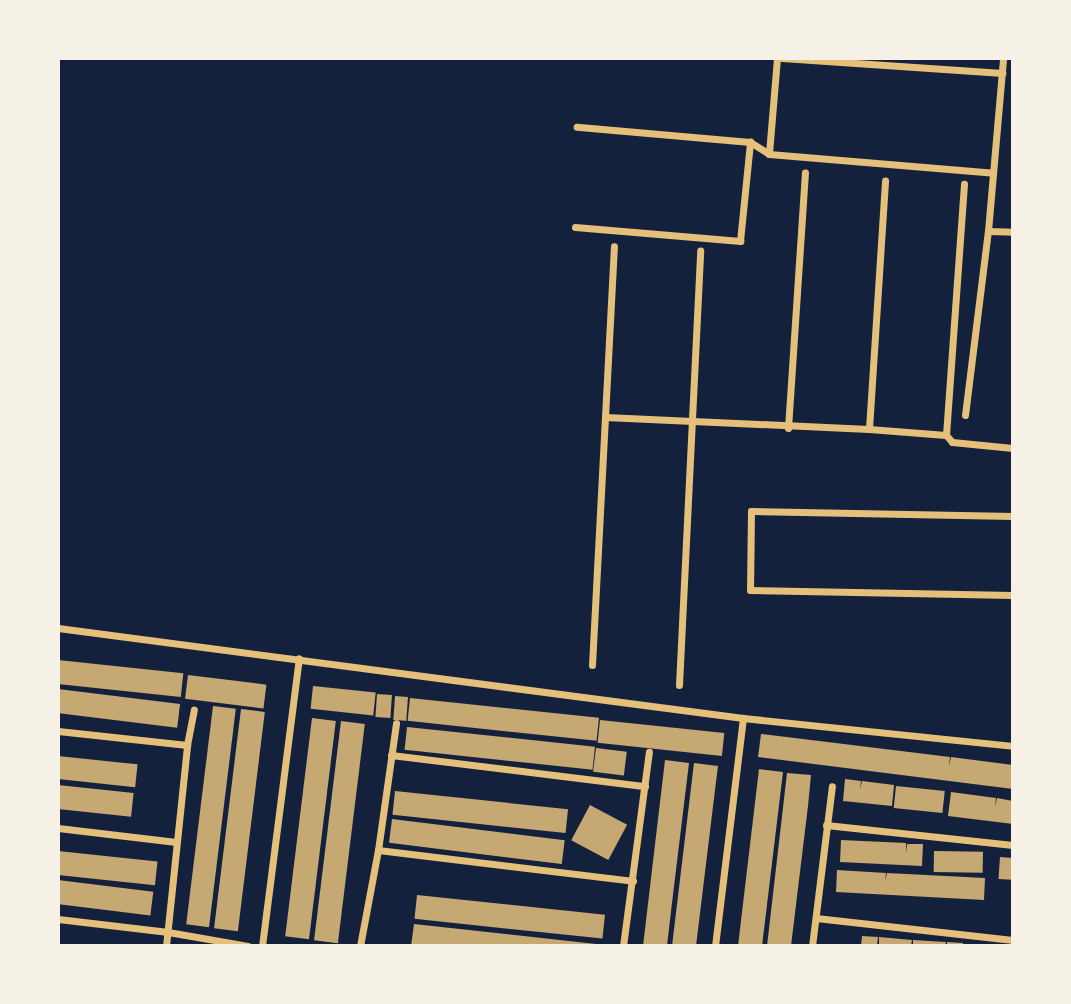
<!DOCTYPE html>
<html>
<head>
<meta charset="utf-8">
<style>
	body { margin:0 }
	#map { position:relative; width:1071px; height:1004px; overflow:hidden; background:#14213d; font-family:"Sofia Sans Condensed",sans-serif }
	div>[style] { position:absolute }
	.building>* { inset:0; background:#c6a872; transform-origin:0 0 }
	.minor>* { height:7px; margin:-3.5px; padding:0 3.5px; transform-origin:3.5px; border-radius:3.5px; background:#e5c07b }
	span { translate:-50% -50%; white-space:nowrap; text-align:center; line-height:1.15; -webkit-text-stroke:7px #f6f1e7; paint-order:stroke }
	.frame { position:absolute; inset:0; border:60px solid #f6f1e7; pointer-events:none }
</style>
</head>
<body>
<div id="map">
	<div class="building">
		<i style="left:58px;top:660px;width:126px;height:24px;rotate:6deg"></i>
		<i style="left:188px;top:675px;width:79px;height:24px;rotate:7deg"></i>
		<i style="left:313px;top:686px;width:63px;height:23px;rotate:6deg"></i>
		<i style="left:58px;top:689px;width:123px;height:24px;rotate:7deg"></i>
		<i style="left:377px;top:694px;width:15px;height:23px;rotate:4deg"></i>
		<i style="left:395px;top:696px;width:13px;height:24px;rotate:4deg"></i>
		<i style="left:410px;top:698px;width:190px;height:23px;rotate:6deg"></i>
		<i style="left:213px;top:706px;width:23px;height:220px;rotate:7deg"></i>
		<i style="left:241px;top:709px;width:24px;height:221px;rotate:7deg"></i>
		<i style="left:312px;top:718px;width:24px;height:220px;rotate:7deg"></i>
		<i style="left:600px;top:720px;width:125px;height:23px;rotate:6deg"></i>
		<i style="left:341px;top:721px;width:24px;height:221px;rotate:7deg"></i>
		<i style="left:407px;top:727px;width:189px;height:23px;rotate:6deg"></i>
		<i style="clip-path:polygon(761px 734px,950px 757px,949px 766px,951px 757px,1013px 765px,1013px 789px,758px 757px)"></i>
		<i style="left:596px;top:748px;width:31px;height:24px;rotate:7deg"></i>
		<i style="left:58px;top:756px;width:80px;height:23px;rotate:6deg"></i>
		<i style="clip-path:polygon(665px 760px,689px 763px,672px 903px,667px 946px,643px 946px)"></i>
		<i style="clip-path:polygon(694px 763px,718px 766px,716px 782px,696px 946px,672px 946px)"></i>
		<i style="clip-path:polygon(759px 769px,783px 772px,766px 913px,762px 946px,738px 946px)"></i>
		<i style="clip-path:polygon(787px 773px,811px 775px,808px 806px,791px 946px,767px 946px)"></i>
		<i style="clip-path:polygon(845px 779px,861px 781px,860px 789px,862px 781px,894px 785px,892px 806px,843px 801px)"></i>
		<i style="left:58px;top:785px;width:76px;height:24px;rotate:6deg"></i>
		<i style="left:896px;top:786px;width:49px;height:22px;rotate:6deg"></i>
		<i style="left:395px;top:791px;width:174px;height:24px;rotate:6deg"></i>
		<i style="clip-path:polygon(951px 792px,996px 798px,995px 807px,997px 798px,1013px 801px,1013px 824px,948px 816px)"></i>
		<i style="left:590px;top:805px;width:42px;height:40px;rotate:28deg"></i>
		<i style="left:392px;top:819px;width:174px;height:24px;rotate:7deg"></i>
		<i style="clip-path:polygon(841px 840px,906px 843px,906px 853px,907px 844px,923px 844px,922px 866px,840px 862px)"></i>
		<i style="left:58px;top:851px;width:100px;height:24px;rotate:6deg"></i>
		<i style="left:934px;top:851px;width:49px;height:21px;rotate:1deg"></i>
		<i style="left:1000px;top:857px;width:13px;height:22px;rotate:4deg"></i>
		<i style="clip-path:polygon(837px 870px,886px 873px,885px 881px,887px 873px,985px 878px,984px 900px,836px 892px)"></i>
		<i style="left:58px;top:880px;width:96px;height:24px;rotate:7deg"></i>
		<i style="left:417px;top:895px;width:189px;height:24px;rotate:6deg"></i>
		<i style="clip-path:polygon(414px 924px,596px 944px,595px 946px,411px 946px)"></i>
		<i style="clip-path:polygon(862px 936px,878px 937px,877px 946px,861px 946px)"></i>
		<i style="clip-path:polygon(879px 937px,912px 940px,911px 946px,879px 946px)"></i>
		<i style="clip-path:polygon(913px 940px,946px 942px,945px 946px,913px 946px)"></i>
		<i style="clip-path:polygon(947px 942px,963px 943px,963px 946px,947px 946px)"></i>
	</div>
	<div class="minor">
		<i style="left:777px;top:58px;width:96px;rotate:94.8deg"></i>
		<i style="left:769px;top:154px;width:225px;rotate:4.8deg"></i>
		<i style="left:782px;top:58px;width:221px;rotate:3.9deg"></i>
		<i style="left:750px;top:142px;width:22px;rotate:32deg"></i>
		<i style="left:575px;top:227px;width:166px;rotate:4.8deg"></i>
		<i style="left:740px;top:241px;width:100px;rotate:-84.2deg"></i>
		<i style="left:750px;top:142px;width:174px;rotate:-175deg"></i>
		<i style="left:988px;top:231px;width:174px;rotate:-85deg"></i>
		<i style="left:965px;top:415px;width:185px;rotate:-82.9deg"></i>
		<i style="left:988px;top:231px;width:25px;rotate:2deg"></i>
		<i style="left:605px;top:417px;width:171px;rotate:-87deg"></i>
		<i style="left:788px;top:428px;width:256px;rotate:-86.2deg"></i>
		<i style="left:869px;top:429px;width:249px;rotate:-86.3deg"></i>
		<i style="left:946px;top:435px;width:252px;rotate:-85.9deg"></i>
		<i style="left:1013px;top:516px;width:262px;rotate:-178.9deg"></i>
		<i style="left:751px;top:511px;width:79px;rotate:90.7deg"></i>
		<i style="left:750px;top:590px;width:263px;rotate:1.1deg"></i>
		<i style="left:58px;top:628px;width:691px;rotate:7.49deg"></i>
		<i style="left:743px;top:718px;width:271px;rotate:5.9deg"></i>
		<i style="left:592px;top:665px;width:248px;rotate:-87deg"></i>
		<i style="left:605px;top:417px;width:264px;rotate:2.6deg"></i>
		<i style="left:869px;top:429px;width:77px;rotate:4.5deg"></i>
		<i style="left:946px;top:435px;width:9px;rotate:49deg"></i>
		<i style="left:952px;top:442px;width:61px;rotate:5.6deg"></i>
		<i style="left:679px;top:685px;width:435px;rotate:-87.2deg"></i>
		<i style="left:58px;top:731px;width:130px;rotate:6.2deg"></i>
		<i style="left:391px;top:755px;width:256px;rotate:7deg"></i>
		<i style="left:826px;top:825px;width:188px;rotate:6.1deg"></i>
		<i style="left:58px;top:828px;width:119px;rotate:6.8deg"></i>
		<i style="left:378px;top:850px;width:257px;rotate:6.9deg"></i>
		<i style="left:816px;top:918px;width:198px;rotate:6.4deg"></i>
		<i style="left:58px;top:919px;width:111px;rotate:6.7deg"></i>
		<i style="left:168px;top:932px;width:81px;rotate:9.9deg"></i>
		<i style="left:166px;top:946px;width:202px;rotate:-84deg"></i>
		<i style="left:187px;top:745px;width:36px;rotate:-79deg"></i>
		<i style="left:262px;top:946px;width:290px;rotate:-82.7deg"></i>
		<i style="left:360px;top:946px;width:98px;rotate:-79.4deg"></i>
		<i style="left:378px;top:850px;width:128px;rotate:-81.9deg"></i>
		<i style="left:623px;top:946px;width:196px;rotate:-82.4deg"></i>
		<i style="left:715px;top:946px;width:230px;rotate:-83deg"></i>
		<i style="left:812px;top:946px;width:161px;rotate:-82.9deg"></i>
	</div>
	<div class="frame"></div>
</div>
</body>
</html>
